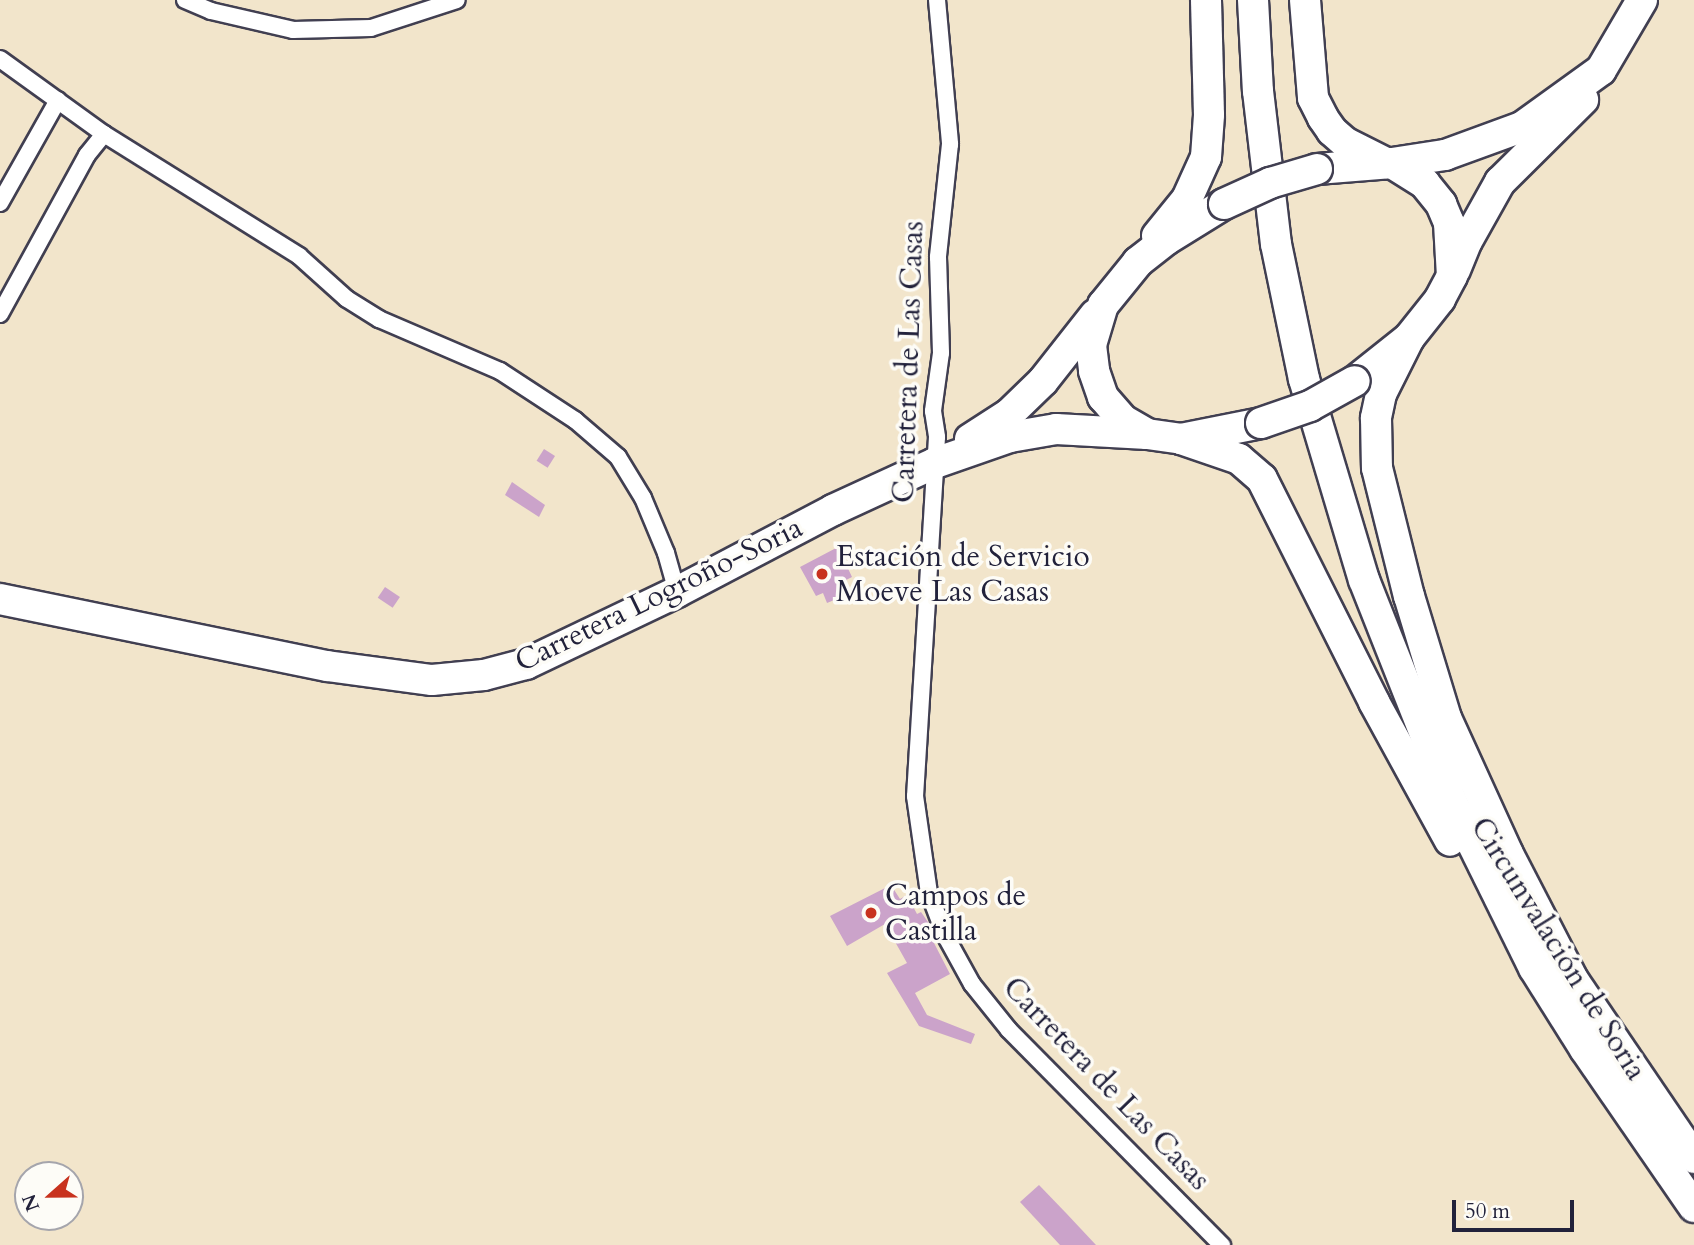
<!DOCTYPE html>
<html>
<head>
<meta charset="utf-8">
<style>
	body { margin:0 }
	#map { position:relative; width:1694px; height:1245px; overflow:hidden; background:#f2e5cb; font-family:Cardo,serif }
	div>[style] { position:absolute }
	.building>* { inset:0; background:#cba3ca; transform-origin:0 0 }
	.roads { filter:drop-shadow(2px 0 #413f51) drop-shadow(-2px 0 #413f51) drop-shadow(0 2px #413f51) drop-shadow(0 -2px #413f51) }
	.street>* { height:16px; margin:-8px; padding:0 8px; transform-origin:8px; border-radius:8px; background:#fff }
	.highway>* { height:30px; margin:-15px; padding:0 15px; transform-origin:15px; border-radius:15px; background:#fff }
	.bridges { filter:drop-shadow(2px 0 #413f51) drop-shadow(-2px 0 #413f51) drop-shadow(0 2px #413f51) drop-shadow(0 -2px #413f51) }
	.highway-bridge>* { height:30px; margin:-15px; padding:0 15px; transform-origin:15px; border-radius:15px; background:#fff }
	.dots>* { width:19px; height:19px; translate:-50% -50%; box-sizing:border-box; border:4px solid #fdfcf7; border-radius:50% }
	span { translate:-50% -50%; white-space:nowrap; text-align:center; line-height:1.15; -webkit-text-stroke:7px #fdfcf7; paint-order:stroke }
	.street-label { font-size:30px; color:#22223b }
	.poi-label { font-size:30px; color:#22223b }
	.left { translate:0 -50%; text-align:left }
	.north { position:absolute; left:14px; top:1161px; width:70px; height:70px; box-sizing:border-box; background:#fdfcf7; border:2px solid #a5a5ac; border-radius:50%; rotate:249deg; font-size:19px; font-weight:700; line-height:28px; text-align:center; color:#22223b }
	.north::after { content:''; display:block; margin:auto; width:24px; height:32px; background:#c8321e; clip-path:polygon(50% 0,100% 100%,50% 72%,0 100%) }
	.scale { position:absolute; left:1452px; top:1200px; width:122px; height:32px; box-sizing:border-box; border:4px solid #22223b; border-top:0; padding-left:9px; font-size:21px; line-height:24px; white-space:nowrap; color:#22223b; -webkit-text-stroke:5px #fdfcf7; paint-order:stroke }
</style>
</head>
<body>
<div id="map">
	<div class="building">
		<i style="left:544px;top:449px;width:13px;height:14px;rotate:32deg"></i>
		<i style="clip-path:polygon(512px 482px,545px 505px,539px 517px,505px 495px)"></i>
		<i style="clip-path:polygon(838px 547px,852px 577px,846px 580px,851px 593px,827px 603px,823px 593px,816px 596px,800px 567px)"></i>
		<i style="left:385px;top:587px;width:18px;height:13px;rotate:34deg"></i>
		<i style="clip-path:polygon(891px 885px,900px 899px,907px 895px,917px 914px,921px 912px,930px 925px,936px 941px,934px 943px,950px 974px,915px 993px,927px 1015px,975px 1034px,971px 1044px,919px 1026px,887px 973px,907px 963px,885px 924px,847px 946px,830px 916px)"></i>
		<i style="clip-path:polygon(1039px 1185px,1066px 1213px,1096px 1245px,1060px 1245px,1020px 1202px)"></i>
	</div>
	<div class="roads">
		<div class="street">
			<i style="left:185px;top:0;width:28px;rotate:23deg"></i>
			<i style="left:211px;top:11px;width:84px;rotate:13deg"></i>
			<i style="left:293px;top:30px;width:78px;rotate:-1.5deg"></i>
			<i style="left:371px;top:28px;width:90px;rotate:-18deg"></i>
			<i style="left:937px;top:0;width:145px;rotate:84.8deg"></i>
			<i style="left:950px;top:144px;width:114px;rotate:96.1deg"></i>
			<i style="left:938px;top:257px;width:96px;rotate:88.2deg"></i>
			<i style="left:941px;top:353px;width:59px;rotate:97.9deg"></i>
			<i style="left:933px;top:411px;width:26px;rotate:81deg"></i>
			<i style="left:937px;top:437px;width:360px;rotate:93.5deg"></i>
			<i style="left:915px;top:796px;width:98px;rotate:81.8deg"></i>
			<i style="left:929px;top:893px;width:45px;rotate:69.1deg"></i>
			<i style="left:945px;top:935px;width:56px;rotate:61.1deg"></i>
			<i style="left:972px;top:984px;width:59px;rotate:51.2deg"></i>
			<i style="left:1009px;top:1030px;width:303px;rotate:45.3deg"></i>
			<i style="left:0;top:59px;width:128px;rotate:35.8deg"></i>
			<i style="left:104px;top:134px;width:230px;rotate:32deg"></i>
			<i style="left:299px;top:256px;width:64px;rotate:41.9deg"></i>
			<i style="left:347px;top:299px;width:38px;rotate:32deg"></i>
			<i style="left:379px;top:319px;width:132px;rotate:23.3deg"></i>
			<i style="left:500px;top:371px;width:90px;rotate:33.2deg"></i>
			<i style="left:575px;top:420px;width:57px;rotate:40.7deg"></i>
			<i style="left:618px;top:457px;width:48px;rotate:58.6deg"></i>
			<i style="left:643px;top:498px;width:60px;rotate:67.3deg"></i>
			<i style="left:666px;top:553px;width:41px;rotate:74.2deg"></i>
			<i style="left:0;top:203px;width:118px;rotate:-60.6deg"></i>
			<i style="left:0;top:314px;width:181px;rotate:-61.3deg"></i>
			<i style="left:87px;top:155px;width:27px;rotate:-51deg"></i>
		</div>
		<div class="highway">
			<i style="left:1253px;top:0;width:91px;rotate:86.9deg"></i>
			<i style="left:1258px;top:91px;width:154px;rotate:83.3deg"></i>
			<i style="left:1276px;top:244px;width:138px;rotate:78.3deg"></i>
			<i style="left:1304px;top:379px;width:210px;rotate:73.4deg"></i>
			<i style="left:1364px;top:580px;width:239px;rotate:68.4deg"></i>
			<i style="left:1452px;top:802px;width:185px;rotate:63.7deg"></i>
			<i style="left:1534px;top:968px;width:96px;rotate:57.8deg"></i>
			<i style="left:1585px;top:1049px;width:192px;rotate:55.4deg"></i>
			<i style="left:1305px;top:0;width:98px;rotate:85.3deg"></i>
			<i style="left:1313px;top:98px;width:22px;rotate:63deg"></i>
			<i style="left:1323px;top:118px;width:16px;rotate:55deg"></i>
			<i style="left:1332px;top:131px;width:18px;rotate:41deg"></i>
			<i style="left:1346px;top:143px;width:45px;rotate:26.6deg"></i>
			<i style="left:1392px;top:163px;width:54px;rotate:-8.6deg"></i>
			<i style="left:1445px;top:155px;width:82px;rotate:-20deg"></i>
			<i style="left:1522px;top:127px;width:97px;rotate:-35.8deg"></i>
			<i style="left:1601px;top:70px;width:81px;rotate:-59.6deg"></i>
			<i style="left:1317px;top:169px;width:75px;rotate:-4.6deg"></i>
			<i style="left:1392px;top:163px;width:39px;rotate:32deg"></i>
			<i style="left:1425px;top:184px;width:26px;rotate:51deg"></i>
			<i style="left:1441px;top:204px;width:21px;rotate:67deg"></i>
			<i style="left:1449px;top:223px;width:53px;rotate:86.8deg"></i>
			<i style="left:1452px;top:276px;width:26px;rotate:118deg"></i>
			<i style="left:1440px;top:299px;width:50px;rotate:128.5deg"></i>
			<i style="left:1409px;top:338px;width:69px;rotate:141.5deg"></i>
			<i style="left:1224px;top:204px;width:68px;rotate:148.2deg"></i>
			<i style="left:1166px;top:240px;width:36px;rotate:142deg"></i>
			<i style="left:1138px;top:262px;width:55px;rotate:129.1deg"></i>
			<i style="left:1103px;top:305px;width:42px;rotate:106.7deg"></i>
			<i style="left:1091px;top:345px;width:26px;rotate:83deg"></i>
			<i style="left:1094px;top:371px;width:28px;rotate:71deg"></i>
			<i style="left:1103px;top:397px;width:30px;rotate:49deg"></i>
			<i style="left:1123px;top:420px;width:28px;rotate:30deg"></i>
			<i style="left:1147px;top:434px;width:34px;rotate:8deg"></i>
			<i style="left:1181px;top:439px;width:82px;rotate:-11.3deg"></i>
			<i style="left:1157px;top:236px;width:48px;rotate:-51deg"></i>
			<i style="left:1187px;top:199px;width:46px;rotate:-65.7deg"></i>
			<i style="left:1206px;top:157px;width:42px;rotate:-85.9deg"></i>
			<i style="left:1209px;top:115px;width:115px;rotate:-91.5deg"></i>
			<i style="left:1455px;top:270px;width:31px;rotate:-68deg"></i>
			<i style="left:1467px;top:241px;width:68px;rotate:-60.8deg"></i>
			<i style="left:1500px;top:182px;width:117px;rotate:-44.7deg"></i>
			<i style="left:1409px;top:338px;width:63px;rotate:116.6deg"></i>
			<i style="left:1381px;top:394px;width:25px;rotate:102deg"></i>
			<i style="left:1376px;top:418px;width:50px;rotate:88.9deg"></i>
			<i style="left:1377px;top:468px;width:132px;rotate:76deg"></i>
			<i style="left:1409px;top:596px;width:127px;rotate:73.1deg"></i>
			<i style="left:1446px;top:718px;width:149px;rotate:65.5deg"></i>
			<i style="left:1508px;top:854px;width:140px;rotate:62.7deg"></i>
			<i style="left:970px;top:439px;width:46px;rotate:-32.7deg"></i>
			<i style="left:1009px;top:414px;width:47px;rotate:-44.1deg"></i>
			<i style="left:1043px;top:381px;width:84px;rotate:-51.8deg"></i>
			<i style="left:1181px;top:439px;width:61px;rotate:19deg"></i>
			<i style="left:1239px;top:459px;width:30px;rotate:41deg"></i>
			<i style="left:1262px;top:479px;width:250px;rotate:63.3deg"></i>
			<i style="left:1374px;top:702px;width:158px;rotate:61.3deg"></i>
			<i style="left:0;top:599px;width:334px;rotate:11.6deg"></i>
			<i style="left:327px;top:666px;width:106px;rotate:7.6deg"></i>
			<i style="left:432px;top:680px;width:52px;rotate:-5.5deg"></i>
			<i style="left:484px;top:675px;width:43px;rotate:-14.7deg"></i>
			<i style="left:526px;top:664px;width:167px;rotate:-25.5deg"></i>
			<i style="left:677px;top:592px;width:176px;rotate:-27.7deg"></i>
			<i style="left:833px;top:510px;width:112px;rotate:-24.7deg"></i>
			<i style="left:935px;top:463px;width:79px;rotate:-19.1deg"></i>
			<i style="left:1010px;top:437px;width:47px;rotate:-9.9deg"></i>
			<i style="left:1056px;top:429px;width:91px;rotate:3.1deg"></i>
			<i style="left:1561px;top:962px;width:237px;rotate:55.8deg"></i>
		</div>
	</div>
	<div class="bridges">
		<div class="highway-bridge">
			<i style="left:1224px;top:204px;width:51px;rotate:-24.5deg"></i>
			<i style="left:1270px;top:183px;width:49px;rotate:-16.6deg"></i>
			<i style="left:1261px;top:423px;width:52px;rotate:-19.1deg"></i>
			<i style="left:1310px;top:406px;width:51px;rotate:-29.1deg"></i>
		</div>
	</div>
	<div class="dots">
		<i style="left:822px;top:574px;background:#c8321e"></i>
		<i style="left:871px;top:913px;background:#c8321e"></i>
	</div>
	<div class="street-label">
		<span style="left:909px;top:362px;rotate:-88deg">Carretera de Las Casas</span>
		<span style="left:659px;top:595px;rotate:-26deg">Carretera Logroño-Soria</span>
		<span style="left:1558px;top:949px;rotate:58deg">Circunvalación de Soria</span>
		<span style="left:1106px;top:1084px;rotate:46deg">Carretera de Las Casas</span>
	</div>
	<div class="poi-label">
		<span class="left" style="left:836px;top:574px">Estación de Servicio<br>Moeve Las Casas</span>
		<span class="left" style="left:885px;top:913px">Campos de<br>Castilla</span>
	</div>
	<div class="north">N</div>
	<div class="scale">50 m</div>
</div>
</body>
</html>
